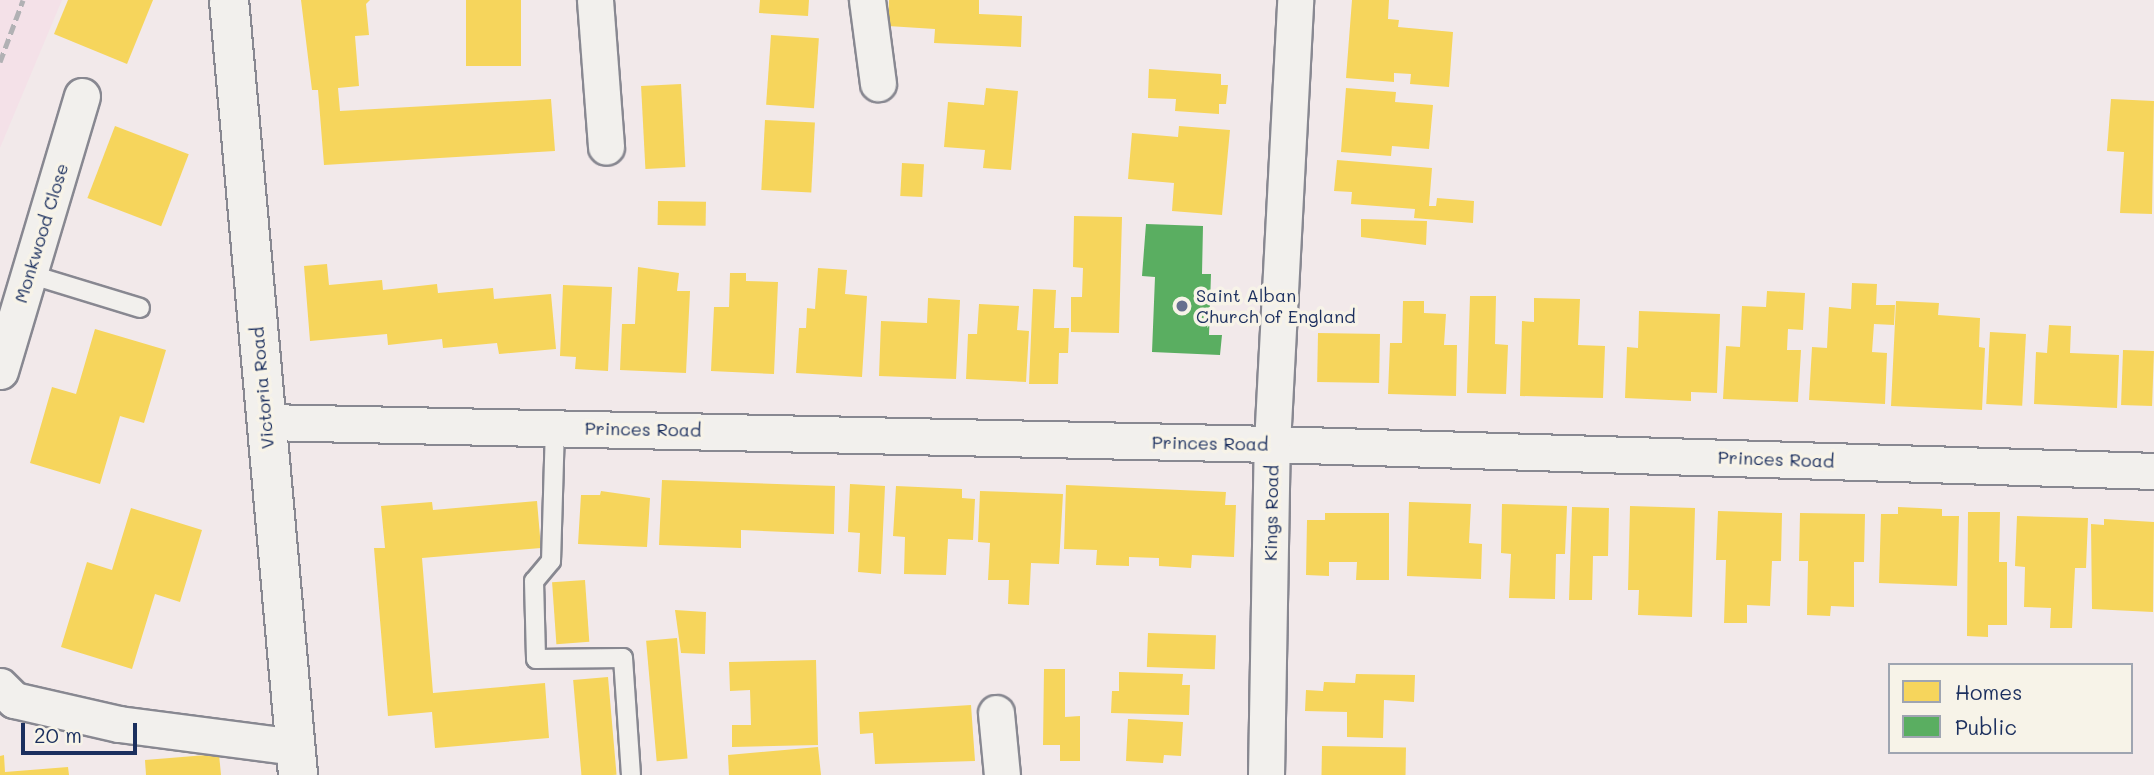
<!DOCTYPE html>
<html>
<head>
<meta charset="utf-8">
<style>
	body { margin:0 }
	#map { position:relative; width:2154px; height:775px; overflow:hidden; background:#f2e9ea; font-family:Mali,sans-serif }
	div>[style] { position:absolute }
	.built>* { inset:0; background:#f4e1e8 }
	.homes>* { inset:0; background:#f6d55c; transform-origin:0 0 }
	.public>* { inset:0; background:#5aae61 }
	.roads { filter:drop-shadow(2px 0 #888891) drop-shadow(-2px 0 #888891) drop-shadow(0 2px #888891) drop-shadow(0 -2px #888891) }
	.lane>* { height:18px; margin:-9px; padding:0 9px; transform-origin:9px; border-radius:9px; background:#f2f0ed }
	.street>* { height:35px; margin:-17.5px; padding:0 17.5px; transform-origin:17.5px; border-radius:17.5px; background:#f2f0ed }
	.secondary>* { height:38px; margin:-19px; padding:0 19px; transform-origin:19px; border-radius:19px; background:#f2f0ed }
	.rail>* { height:5px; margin-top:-2.5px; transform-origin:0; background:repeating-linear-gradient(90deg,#b1b1b4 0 10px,transparent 0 15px) }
	.dots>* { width:19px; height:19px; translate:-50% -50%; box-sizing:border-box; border:4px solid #f7f3e8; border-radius:50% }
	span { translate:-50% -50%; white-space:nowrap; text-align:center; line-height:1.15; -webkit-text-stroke:7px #f7f3e8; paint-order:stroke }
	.street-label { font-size:18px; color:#1b2f5e }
	.poi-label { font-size:18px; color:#1b2f5e }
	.left { translate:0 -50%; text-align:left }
	.legend { position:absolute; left:1888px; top:663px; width:245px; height:91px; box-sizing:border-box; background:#f7f3e8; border:2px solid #9fa5b1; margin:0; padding:9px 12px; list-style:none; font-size:21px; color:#1b2f5e }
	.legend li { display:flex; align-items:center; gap:14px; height:35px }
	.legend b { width:35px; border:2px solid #9fa5b1 }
	.scale { position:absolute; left:21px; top:723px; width:116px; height:32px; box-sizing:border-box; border:4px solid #1b2f5e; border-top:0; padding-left:9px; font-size:21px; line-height:24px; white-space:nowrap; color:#1b2f5e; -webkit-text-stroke:5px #f7f3e8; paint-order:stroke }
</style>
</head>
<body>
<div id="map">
	<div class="built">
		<i style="clip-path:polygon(0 0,62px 0,0 148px)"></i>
	</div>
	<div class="homes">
		<i style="clip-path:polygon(68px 0,153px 0,127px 64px,54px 34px)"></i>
		<i style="clip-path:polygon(301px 0,370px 0,366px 4px,369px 35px,355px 36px,359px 86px,338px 88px,340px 111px,551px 99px,555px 151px,324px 165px,318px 90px,312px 90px)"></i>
		<i style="left:466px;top:0;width:55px;height:66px"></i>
		<i style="clip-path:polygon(760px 0,809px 0,808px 16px,759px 13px)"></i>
		<i style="clip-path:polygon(889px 0,979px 0,979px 14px,1022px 16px,1021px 47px,934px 43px,935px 29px,888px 26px)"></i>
		<i style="clip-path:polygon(1352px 0,1389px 0,1388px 19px,1399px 20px,1398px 27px,1453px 32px,1449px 87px,1410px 84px,1411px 74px,1394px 73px,1394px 82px,1346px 78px)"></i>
		<i style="left:771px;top:35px;width:48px;height:70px;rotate:4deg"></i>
		<i style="clip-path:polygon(1149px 69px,1221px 74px,1221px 85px,1228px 85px,1226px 104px,1219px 104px,1219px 114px,1175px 111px,1176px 99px,1148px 98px)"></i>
		<i style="left:681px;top:84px;width:83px;height:40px;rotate:87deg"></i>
		<i style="clip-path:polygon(986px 88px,1018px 91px,1011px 170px,983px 168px,985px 150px,944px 147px,948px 102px,984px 105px)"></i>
		<i style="clip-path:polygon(1346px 88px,1396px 92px,1395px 102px,1433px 105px,1429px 149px,1392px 146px,1391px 156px,1341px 152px)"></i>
		<i style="clip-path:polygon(2111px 99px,2154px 101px,2152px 214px,2120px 213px,2124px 152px,2107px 151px)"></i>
		<i style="left:765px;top:120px;width:50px;height:70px;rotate:3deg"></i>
		<i style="left:115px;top:126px;width:79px;height:77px;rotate:21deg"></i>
		<i style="clip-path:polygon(1179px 126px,1230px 130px,1222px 215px,1172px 211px,1174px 183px,1128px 179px,1132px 133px,1178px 137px)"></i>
		<i style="clip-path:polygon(1337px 160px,1432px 168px,1429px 206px,1436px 206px,1437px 198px,1474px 201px,1473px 223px,1414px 218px,1415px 209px,1351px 204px,1352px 192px,1334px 191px)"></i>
		<i style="left:902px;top:163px;width:22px;height:33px;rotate:3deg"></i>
		<i style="left:658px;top:201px;width:48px;height:24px;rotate:1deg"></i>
		<i style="clip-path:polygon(1074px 216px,1122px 217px,1119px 333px,1071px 332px,1071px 297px,1082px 297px,1083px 268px,1073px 267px)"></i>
		<i style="clip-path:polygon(1361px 219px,1427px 221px,1426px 245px,1361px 237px)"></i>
		<i style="clip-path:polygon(327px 264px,329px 285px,382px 280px,383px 290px,437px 284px,438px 293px,493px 288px,494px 299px,551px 294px,556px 349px,499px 354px,497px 343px,443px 348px,442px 339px,388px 345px,387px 334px,310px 341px,304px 266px)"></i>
		<i style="clip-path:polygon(638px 267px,679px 273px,677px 291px,690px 291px,686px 373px,620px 370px,622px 324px,635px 324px)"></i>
		<i style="clip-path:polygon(818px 268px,847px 270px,845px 294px,867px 296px,862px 377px,796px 373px,799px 328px,806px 328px,807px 308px,815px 309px)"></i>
		<i style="clip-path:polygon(730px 273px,746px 273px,746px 281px,778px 282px,774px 374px,711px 371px,714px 307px,729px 307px)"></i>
		<i style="clip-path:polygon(1852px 283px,1877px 284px,1876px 305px,1895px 305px,1894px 325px,1874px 324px,1872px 352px,1887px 353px,1885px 404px,1809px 400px,1812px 347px,1827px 348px,1829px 307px,1851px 309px)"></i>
		<i style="clip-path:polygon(563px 285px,612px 287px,608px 371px,575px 369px,576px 357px,560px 356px)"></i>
		<i style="clip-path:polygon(1033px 289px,1056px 290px,1054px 328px,1069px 328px,1068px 353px,1059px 353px,1058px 384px,1029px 384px)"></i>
		<i style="clip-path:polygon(1767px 291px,1805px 293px,1803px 330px,1788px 329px,1787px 350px,1801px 350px,1798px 402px,1723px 399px,1726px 346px,1740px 347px,1742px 306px,1766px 307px)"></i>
		<i style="clip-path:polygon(1470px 296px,1496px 296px,1495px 344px,1508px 345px,1506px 394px,1467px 393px)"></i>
		<i style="clip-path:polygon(928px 298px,960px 300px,956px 379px,879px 376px,881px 321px,927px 323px)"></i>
		<i style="clip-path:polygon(1534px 298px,1580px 299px,1578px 345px,1605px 346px,1603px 398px,1520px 396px,1522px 321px,1534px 322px)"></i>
		<i style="clip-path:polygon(1403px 301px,1424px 301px,1424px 313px,1446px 314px,1444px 345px,1457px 345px,1456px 396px,1388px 394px,1390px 343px,1402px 343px)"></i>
		<i style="clip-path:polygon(1896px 301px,1939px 303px,1938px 315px,1980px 318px,1979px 347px,1985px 348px,1982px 410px,1891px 406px)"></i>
		<i style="clip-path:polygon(979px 304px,1019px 306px,1017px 330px,1029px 331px,1026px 382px,966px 379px,968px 334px,977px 334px)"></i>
		<i style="clip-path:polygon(1639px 311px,1720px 314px,1717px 393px,1691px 392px,1691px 401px,1625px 398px,1627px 347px,1638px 348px)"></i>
		<i style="clip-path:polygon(2049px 325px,2071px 326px,2070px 353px,2119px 355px,2117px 408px,2034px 404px,2036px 352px,2047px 353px)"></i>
		<i style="clip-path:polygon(95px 329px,166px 350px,144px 423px,120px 416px,100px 484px,30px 463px,52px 387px,76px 394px)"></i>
		<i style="left:1990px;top:332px;width:36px;height:72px;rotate:3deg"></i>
		<i style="left:1318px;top:333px;width:62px;height:49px;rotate:1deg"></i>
		<i style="left:2123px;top:350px;width:31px;height:55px;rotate:2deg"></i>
		<i style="clip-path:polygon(662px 480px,835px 486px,834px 534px,741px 530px,741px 548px,659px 545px)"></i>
		<i style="clip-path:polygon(850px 484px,885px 486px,881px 574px,858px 572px,860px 533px,848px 532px)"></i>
		<i style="clip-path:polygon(1066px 485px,1226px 492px,1225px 505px,1236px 505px,1234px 557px,1192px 555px,1191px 568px,1159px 566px,1159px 558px,1129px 557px,1129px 566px,1096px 565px,1097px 550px,1064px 549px)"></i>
		<i style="clip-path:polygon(896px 486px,962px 489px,962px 498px,975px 499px,973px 540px,948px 539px,946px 575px,904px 574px,905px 537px,893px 536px)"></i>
		<i style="clip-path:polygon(601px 491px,650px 498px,647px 547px,578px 544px,581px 495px,600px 495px)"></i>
		<i style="clip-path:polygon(980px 491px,1063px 494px,1059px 564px,1031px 563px,1029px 605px,1008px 604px,1009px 580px,988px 580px,990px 543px,978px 542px)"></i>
		<i style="clip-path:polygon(537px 501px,541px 548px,422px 558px,433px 693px,545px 683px,549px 738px,435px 748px,432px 712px,388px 716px,374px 548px,385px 548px,381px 506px,432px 502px,433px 510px)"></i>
		<i style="clip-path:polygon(1409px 502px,1471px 504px,1469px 543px,1482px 544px,1481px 579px,1407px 576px)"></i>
		<i style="clip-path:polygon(1502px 504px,1567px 506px,1565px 554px,1556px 554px,1555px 599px,1509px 598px,1511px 554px,1501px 553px)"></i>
		<i style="clip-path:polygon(1630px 506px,1695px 508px,1692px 617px,1638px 615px,1639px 590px,1628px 590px)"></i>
		<i style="clip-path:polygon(1572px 507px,1609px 508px,1608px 556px,1593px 556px,1592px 600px,1569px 600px)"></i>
		<i style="clip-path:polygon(1898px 507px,1942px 509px,1942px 516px,1959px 516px,1957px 586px,1879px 583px,1881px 514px,1898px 514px)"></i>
		<i style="clip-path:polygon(131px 508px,202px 530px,180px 602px,155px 594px,132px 669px,61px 647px,87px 562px,112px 570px)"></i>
		<i style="clip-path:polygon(1718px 511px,1782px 513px,1781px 561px,1772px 561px,1770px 606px,1747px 605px,1747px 623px,1724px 623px,1726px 560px,1716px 560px)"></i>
		<i style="clip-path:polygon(1968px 512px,2000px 512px,1999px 562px,2007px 562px,2007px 625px,1988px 625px,1988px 637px,1967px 636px)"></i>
		<i style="clip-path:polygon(1325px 513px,1389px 513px,1389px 580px,1356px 580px,1357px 562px,1329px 562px,1329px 576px,1306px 575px,1307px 520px,1325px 520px)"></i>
		<i style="clip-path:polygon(1800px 513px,1865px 514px,1864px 562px,1854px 562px,1854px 607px,1831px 606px,1830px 616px,1807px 615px,1808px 561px,1799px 561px)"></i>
		<i style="clip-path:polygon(2017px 516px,2088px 518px,2086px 568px,2075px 568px,2072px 628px,2050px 628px,2051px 608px,2024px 607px,2025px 567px,2015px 566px)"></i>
		<i style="clip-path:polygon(2104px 519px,2154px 522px,2153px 612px,2092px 609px,2091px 524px,2104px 525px)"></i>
		<i style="left:585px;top:580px;width:62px;height:33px;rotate:86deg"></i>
		<i style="clip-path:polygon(675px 610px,706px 612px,705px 654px,681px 653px)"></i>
		<i style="left:1148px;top:633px;width:68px;height:34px;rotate:2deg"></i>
		<i style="left:677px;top:638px;width:121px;height:31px;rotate:85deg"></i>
		<i style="clip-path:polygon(816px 660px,818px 745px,732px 747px,732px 725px,751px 725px,750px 690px,730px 691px,729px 662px)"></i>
		<i style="clip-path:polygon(1044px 669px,1065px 669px,1065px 717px,1080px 716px,1080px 761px,1060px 761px,1060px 745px,1043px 745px)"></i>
		<i style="clip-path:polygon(1119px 672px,1183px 674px,1182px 685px,1190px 685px,1189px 715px,1111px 713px,1112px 691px,1119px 691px)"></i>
		<i style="clip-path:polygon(1356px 674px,1415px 675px,1414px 702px,1384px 700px,1383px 738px,1347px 737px,1347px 712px,1305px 711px,1306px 690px,1323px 691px,1324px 682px,1355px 683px)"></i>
		<i style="left:608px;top:677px;width:98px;height:35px;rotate:85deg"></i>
		<i style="clip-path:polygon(971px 705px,975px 761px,875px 764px,873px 733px,860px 734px,859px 712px)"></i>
		<i style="clip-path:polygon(1128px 719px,1183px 722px,1181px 756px,1164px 755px,1163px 763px,1126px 761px)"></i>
		<i style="left:1322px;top:746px;width:84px;height:29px;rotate:1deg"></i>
		<i style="clip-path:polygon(818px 747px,821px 775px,729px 775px,728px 755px)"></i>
		<i style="clip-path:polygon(219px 754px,221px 775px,146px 775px,145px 760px)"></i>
		<i style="clip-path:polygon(4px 755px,5px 772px,68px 767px,69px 775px,0 775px,0 756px)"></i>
	</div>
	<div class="public">
		<i style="clip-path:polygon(1146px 224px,1203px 226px,1202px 274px,1211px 274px,1209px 335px,1222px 335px,1220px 355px,1152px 352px,1155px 277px,1142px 276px)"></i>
	</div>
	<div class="roads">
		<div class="lane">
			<i style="left:29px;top:274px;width:116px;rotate:17deg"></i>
			<i style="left:555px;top:427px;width:134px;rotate:91.7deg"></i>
			<i style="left:551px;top:561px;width:26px;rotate:130deg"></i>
			<i style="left:534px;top:581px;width:78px;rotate:88.5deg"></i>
			<i style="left:536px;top:659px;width:87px;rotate:-0.7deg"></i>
			<i style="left:623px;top:658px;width:117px;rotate:86.1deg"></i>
		</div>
		<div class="street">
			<i style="left:595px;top:0;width:147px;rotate:85.7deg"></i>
			<i style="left:867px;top:0;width:84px;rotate:82.5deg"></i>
			<i style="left:0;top:371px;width:287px;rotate:-73.4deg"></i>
			<i style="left:265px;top:422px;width:1007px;rotate:1.25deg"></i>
			<i style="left:1272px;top:444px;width:882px;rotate:1.75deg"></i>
			<i style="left:0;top:686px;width:20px;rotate:45deg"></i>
			<i style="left:14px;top:700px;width:108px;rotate:12.9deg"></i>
			<i style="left:119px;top:724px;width:177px;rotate:7.4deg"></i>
			<i style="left:996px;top:713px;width:62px;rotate:84.5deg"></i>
			<i style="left:1266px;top:775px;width:331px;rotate:-89deg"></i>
			<i style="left:1272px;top:444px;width:445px;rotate:-87deg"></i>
		</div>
		<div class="secondary">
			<i style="left:229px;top:0;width:778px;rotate:84.91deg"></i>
		</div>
	</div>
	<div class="rail">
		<i style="left:0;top:62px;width:66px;rotate:-69.6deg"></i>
	</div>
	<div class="dots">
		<i style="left:1182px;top:306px;background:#66708f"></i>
	</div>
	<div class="street-label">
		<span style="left:41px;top:233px;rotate:-73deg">Monkwood Close</span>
		<span style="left:262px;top:388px;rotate:-95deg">Victoria Road</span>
		<span style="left:643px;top:429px;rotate:1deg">Princes Road</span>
		<span style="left:1210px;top:443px;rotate:1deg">Princes Road</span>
		<span style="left:1776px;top:459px;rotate:2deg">Princes Road</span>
		<span style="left:1271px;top:513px;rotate:-89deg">Kings Road</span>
	</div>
	<div class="poi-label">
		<span class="left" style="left:1196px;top:306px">Saint Alban<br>Church of England</span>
	</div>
	<ul class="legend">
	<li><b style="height:19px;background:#f6d55c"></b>Homes</li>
	<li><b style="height:19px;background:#5aae61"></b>Public</li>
	</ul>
	<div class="scale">20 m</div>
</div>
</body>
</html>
